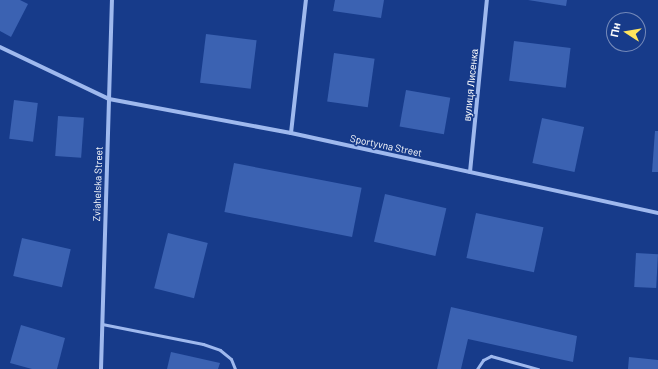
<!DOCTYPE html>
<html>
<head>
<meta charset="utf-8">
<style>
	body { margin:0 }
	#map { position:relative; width:658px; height:369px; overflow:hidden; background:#173b8a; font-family:Barlow,sans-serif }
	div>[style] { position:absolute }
	.building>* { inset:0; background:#3b62b2; transform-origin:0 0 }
	.lane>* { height:3px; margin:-1.5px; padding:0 1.5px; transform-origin:1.5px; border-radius:1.5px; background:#9fb9ee }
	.street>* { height:4px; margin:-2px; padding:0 2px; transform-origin:2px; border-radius:2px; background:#9fb9ee }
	span { translate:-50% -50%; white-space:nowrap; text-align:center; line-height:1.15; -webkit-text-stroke:3px #173b8a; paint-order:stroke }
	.street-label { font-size:10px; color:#fff }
	.north { position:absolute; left:606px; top:12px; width:40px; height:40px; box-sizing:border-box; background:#173b8a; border:1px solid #7489b9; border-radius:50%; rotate:282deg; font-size:11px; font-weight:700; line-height:16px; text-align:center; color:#fff }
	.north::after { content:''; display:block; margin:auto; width:14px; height:18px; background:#ffe45d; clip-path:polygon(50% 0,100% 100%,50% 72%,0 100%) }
</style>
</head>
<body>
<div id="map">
	<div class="building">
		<i style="clip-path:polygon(0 0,20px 0,28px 4px,11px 37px,0 31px)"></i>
		<i style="clip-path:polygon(335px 0,384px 0,381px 18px,333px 11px)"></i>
		<i style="clip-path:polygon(528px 0,567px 0,566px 6px)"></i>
		<i style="left:206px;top:34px;width:51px;height:49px;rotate:7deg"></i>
		<i style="left:514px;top:41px;width:57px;height:40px;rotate:7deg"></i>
		<i style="left:334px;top:53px;width:41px;height:49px;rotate:8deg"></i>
		<i style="left:406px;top:90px;width:45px;height:37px;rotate:10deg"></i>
		<i style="left:14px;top:100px;width:24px;height:39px;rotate:7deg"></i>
		<i style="left:58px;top:116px;width:26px;height:40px;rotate:4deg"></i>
		<i style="left:542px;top:118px;width:43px;height:46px;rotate:12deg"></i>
		<i style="clip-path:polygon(655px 131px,658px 131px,658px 172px,652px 172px)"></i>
		<i style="left:234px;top:163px;width:130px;height:50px;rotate:11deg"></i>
		<i style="left:385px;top:194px;width:63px;height:49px;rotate:13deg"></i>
		<i style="left:476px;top:213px;width:69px;height:46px;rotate:12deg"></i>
		<i style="left:168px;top:233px;width:41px;height:57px;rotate:14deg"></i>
		<i style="left:22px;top:238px;width:50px;height:39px;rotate:13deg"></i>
		<i style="left:636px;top:253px;width:22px;height:34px;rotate:3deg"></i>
		<i style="clip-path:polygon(451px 307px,577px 336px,573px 362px,468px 339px,461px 369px,437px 369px)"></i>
		<i style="clip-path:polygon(21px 325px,65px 338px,57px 369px,32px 369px,10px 363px)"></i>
		<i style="clip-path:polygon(171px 352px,220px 363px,218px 369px,167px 369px)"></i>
		<i style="clip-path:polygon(629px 357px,658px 360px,658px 369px,628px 369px)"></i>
	</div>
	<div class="lane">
		<i style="left:102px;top:324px;width:103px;rotate:11.2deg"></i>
		<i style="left:203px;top:344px;width:18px;rotate:19deg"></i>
		<i style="left:220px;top:350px;width:14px;rotate:39deg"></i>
		<i style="left:231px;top:359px;width:11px;rotate:68deg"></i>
		<i style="left:477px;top:369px;width:11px;rotate:-56deg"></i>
		<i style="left:483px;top:360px;width:9px;rotate:-27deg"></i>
		<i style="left:491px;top:356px;width:49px;rotate:15.5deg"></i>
	</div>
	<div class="street">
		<i style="left:0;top:47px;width:121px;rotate:25.5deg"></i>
		<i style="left:109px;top:99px;width:185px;rotate:10.6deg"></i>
		<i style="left:291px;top:133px;width:376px;rotate:12.3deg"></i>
		<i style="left:291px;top:133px;width:134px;rotate:-83.6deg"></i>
		<i style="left:470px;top:172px;width:173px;rotate:-84.4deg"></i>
		<i style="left:101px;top:369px;width:369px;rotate:-88.3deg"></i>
	</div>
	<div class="street-label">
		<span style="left:471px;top:85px;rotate:-84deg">вулиця Лисенка</span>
		<span style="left:386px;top:146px;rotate:12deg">Sportyvna Street</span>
		<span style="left:98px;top:184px;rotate:-88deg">Zviahelska Street</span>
	</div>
	<div class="north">Пн</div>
</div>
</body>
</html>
